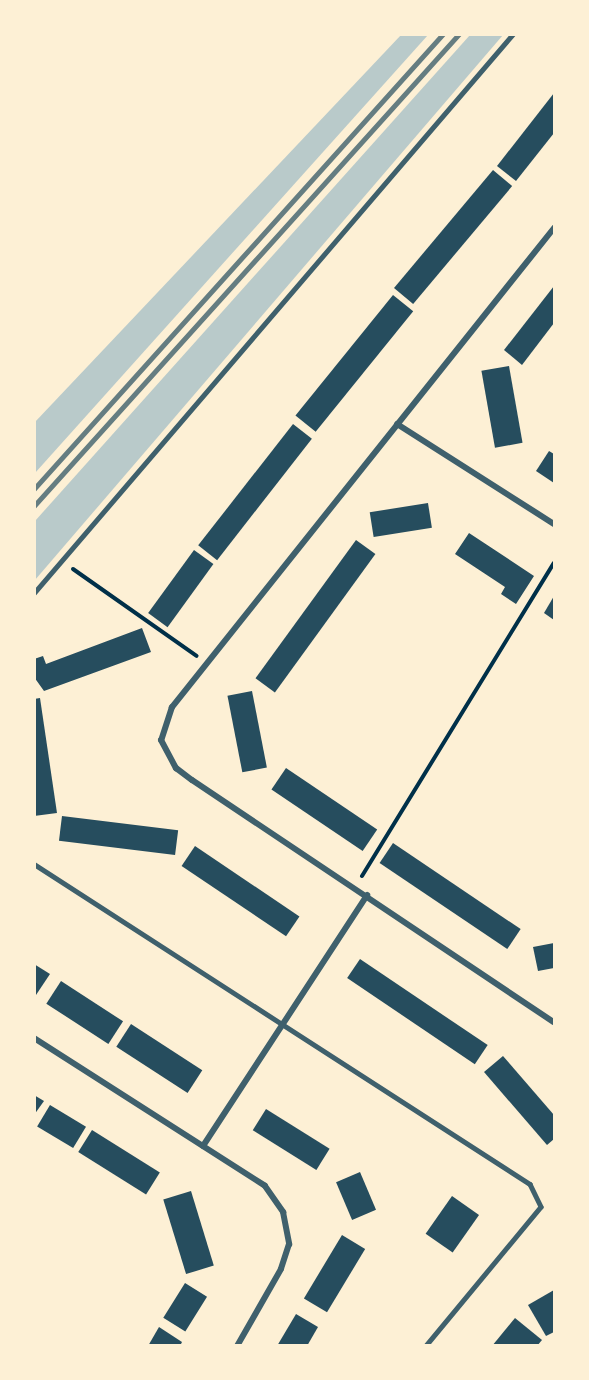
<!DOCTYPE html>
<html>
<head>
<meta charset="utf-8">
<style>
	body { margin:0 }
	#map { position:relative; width:589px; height:1380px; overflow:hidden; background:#fdf0d5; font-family:"Nunito Sans",sans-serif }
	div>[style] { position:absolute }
	.green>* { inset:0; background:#b9caca }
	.building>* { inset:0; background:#264d5e; transform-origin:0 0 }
	.path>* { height:4px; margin:-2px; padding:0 2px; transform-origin:2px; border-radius:2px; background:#003049 }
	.service>* { height:4.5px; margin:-2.25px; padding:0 2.25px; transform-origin:2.25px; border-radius:2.25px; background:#3f606c }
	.minor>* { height:6px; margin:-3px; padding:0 3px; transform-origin:3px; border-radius:3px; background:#3f606c }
	.rail>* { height:4.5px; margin:-2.25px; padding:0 2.25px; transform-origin:2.25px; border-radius:2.25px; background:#657d81 }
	span { translate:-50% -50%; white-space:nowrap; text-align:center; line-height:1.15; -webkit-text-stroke:6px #fdf0d5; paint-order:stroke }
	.frame { position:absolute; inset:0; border:36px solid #fdf0d5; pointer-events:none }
</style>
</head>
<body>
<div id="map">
	<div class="green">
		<i style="clip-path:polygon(401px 35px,428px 35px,35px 473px,35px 422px)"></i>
		<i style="clip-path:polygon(470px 35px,503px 35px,35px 580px,35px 521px)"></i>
	</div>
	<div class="building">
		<i style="clip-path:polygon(554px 93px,554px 133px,516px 181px,497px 166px)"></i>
		<i style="left:493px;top:170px;width:25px;height:154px;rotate:40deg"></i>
		<i style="clip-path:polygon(554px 286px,554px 323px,522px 365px,504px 350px)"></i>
		<i style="left:393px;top:295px;width:26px;height:155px;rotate:39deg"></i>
		<i style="left:509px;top:366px;width:78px;height:28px;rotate:80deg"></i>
		<i style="left:293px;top:424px;width:24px;height:154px;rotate:38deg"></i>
		<i style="clip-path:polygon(549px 451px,554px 454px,554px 483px,536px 471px)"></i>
		<i style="left:428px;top:503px;width:25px;height:59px;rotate:81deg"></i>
		<i style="clip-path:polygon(469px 533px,534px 576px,516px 604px,501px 594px,505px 587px,455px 554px)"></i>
		<i style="left:356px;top:540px;width:24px;height:171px;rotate:36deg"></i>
		<i style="left:194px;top:550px;width:24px;height:78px;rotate:36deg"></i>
		<i style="clip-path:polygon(554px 596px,554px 620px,544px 613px)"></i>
		<i style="clip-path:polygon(142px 628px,151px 652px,44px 691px,34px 677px,34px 659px,43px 656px,46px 664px)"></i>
		<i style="left:252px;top:691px;width:78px;height:25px;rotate:79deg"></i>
		<i style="clip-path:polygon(40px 698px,57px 813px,34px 816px,34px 699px)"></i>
		<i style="left:286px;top:768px;width:110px;height:26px;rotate:34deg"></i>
		<i style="left:62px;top:816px;width:117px;height:25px;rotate:7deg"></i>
		<i style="left:393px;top:843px;width:154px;height:24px;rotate:34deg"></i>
		<i style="left:195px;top:846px;width:126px;height:24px;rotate:34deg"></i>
		<i style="clip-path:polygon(554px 943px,554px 968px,538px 971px,533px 947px)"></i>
		<i style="left:360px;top:959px;width:154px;height:23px;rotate:34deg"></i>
		<i style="clip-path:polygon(34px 964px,50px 974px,36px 995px,34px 994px)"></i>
		<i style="left:61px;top:981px;width:74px;height:27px;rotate:33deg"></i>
		<i style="left:131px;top:1024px;width:85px;height:27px;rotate:33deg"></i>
		<i style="clip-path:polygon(503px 1056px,554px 1115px,554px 1139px,547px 1145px,484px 1072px)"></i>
		<i style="clip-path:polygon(34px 1095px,44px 1101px,34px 1115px)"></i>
		<i style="left:50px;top:1105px;width:42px;height:25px;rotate:31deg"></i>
		<i style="left:266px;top:1109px;width:75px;height:25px;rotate:32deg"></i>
		<i style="left:92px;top:1130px;width:80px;height:26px;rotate:32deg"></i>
		<i style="left:360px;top:1172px;width:41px;height:26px;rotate:67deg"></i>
		<i style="left:191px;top:1191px;width:78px;height:29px;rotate:73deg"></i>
		<i style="left:452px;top:1196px;width:33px;height:46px;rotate:35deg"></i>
		<i style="left:342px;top:1235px;width:27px;height:74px;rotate:31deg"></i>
		<i style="left:185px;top:1283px;width:26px;height:41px;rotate:32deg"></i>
		<i style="clip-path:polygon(554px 1290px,554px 1332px,546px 1336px,528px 1305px)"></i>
		<i style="clip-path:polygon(296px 1314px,318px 1327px,307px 1346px,277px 1346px)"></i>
		<i style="clip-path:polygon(515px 1318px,542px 1340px,537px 1346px,492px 1346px)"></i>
		<i style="clip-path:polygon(159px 1327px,182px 1342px,180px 1346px,148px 1346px)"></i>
	</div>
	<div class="path">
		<i style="left:73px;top:569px;width:151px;rotate:35.1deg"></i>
		<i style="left:362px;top:876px;width:367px;rotate:-58.5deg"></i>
	</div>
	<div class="service">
		<i style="left:34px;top:593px;width:736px;rotate:-49.41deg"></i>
		<i style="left:34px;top:864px;width:590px;rotate:32.83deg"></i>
		<i style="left:530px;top:1184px;width:25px;rotate:64deg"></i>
		<i style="left:541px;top:1207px;width:180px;rotate:129.6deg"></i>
	</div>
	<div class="minor">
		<i style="left:554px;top:228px;width:613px;rotate:128.57deg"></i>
		<i style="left:172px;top:707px;width:35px;rotate:108deg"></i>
		<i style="left:161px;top:740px;width:32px;rotate:62deg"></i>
		<i style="left:176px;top:768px;width:20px;rotate:37deg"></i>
		<i style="left:192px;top:780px;width:435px;rotate:33.8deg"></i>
		<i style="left:397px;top:424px;width:186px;rotate:32.5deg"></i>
		<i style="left:34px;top:1038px;width:274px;rotate:32.6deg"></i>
		<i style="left:265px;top:1186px;width:32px;rotate:55deg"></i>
		<i style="left:283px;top:1212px;width:33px;rotate:79deg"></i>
		<i style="left:289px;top:1244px;width:26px;rotate:108deg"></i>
		<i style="left:281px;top:1269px;width:89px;rotate:119.7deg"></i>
		<i style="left:203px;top:1146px;width:300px;rotate:-56.8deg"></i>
	</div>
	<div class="rail">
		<i style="left:34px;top:489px;width:612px;rotate:-48.05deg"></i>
		<i style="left:34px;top:506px;width:635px;rotate:-48deg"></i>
	</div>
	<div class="frame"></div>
</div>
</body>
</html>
